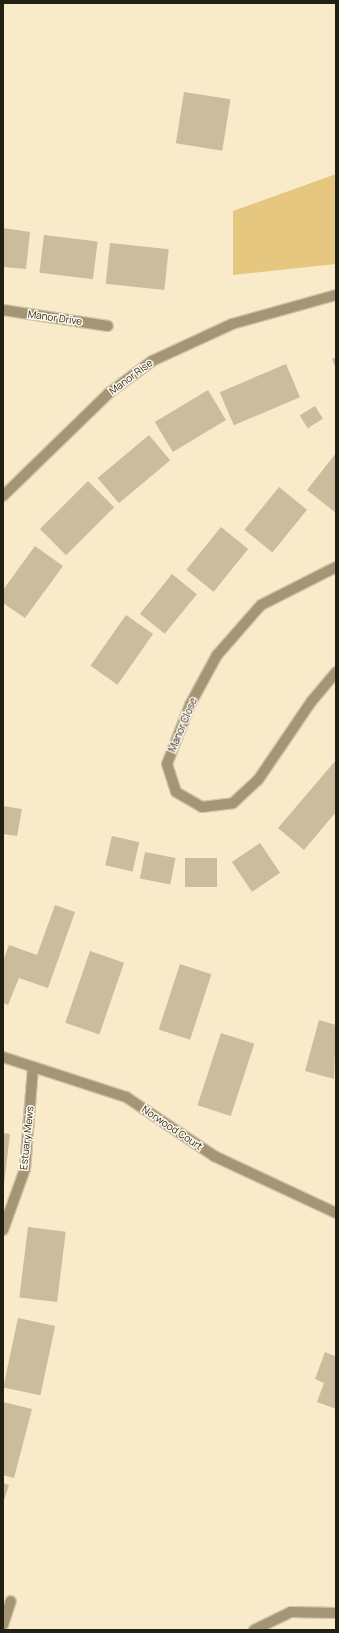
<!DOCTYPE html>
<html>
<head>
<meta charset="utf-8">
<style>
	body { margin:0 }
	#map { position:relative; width:339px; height:1633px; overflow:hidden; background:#f9eac9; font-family:Manrope,sans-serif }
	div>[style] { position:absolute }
	.green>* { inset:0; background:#e6c780 }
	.building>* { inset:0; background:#cbbc9d; transform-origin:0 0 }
	.roads { filter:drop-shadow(1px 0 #d3c5a8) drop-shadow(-1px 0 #d3c5a8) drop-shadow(0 1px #d3c5a8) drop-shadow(0 -1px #d3c5a8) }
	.minor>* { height:10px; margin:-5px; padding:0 5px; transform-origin:5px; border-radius:5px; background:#a49574 }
	.tertiary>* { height:10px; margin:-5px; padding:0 5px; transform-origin:5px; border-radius:5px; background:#a49574 }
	span { translate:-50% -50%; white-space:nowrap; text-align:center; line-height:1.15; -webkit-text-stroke:3px #fef8eb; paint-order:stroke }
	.street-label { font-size:10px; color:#241f13 }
	.frame { position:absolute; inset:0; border:4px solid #241f13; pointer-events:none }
</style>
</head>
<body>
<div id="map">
	<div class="green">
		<i style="clip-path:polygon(336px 174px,336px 264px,233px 275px,233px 211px)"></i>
	</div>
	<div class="building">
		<i style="left:184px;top:92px;width:47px;height:52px;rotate:9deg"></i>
		<i style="clip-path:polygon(3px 228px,30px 232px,26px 269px,3px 267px)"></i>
		<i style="left:44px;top:235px;width:54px;height:38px;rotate:7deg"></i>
		<i style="left:110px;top:243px;width:59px;height:41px;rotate:6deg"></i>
		<i style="clip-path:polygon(336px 357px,336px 369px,332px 359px)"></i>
		<i style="left:286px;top:364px;width:36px;height:72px;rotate:67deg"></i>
		<i style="left:208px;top:390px;width:35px;height:62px;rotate:59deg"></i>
		<i style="left:315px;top:406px;width:15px;height:18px;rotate:58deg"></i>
		<i style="left:149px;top:435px;width:33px;height:67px;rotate:50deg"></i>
		<i style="clip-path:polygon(336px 453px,336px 513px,307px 490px)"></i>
		<i style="left:88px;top:481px;width:37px;height:68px;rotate:45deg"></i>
		<i style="left:279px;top:487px;width:36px;height:55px;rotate:39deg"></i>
		<i style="left:221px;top:527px;width:35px;height:55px;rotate:39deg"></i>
		<i style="clip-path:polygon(35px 546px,63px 566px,25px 618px,3px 603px,3px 590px)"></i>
		<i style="left:172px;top:574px;width:32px;height:51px;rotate:39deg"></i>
		<i style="left:126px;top:615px;width:33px;height:62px;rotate:35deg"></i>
		<i style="clip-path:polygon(336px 760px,336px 812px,304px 850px,278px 828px)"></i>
		<i style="clip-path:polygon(3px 806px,22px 809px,17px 836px,3px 834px)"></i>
		<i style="left:112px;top:836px;width:28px;height:30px;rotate:13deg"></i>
		<i style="left:260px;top:843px;width:36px;height:34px;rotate:56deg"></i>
		<i style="left:145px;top:852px;width:31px;height:27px;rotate:11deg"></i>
		<i style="left:217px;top:858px;width:29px;height:32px;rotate:90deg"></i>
		<i style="clip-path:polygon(55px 905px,75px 912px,48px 988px,19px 978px,8px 1005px,3px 1003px,3px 961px,9px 945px,37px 955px)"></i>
		<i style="left:90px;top:951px;width:36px;height:76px;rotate:19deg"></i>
		<i style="left:180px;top:964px;width:33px;height:69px;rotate:18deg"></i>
		<i style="clip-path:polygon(319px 1020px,336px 1025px,334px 1079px,305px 1071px)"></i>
		<i style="left:221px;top:1033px;width:35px;height:76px;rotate:18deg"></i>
		<i style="clip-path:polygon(3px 1133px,10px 1134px,4px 1184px,3px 1183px)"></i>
		<i style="left:28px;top:1227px;width:38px;height:71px;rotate:7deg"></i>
		<i style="left:18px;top:1318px;width:38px;height:71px;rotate:12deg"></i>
		<i style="clip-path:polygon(325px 1352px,335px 1356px,336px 1353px,336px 1409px,317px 1402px,324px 1383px,315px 1379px)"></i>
		<i style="clip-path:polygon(3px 1402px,32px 1409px,14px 1478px,3px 1475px)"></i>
		<i style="clip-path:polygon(3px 1483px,9px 1485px,3px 1503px)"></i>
	</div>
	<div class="roads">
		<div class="minor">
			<i style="left:3px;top:310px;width:106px;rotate:8.7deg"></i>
			<i style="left:3px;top:496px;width:148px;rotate:-44.2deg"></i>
			<i style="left:109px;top:393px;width:54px;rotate:-36.7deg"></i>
			<i style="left:152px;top:361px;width:88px;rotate:-24.8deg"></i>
			<i style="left:232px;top:324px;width:108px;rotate:-15.6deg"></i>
			<i style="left:336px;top:567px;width:84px;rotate:153.1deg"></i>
			<i style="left:261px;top:605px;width:67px;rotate:131.3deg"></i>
			<i style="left:217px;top:655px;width:57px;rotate:118.4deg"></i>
			<i style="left:190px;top:705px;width:63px;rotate:111.3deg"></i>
			<i style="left:167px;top:764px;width:29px;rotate:72deg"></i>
			<i style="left:176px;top:792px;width:30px;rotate:30deg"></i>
			<i style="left:202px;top:807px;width:31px;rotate:-7deg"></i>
			<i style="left:233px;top:803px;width:34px;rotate:-43deg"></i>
			<i style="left:258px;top:780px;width:94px;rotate:-55.8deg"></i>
			<i style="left:311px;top:702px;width:39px;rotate:-50deg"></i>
			<i style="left:3px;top:1057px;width:129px;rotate:18deg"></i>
			<i style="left:126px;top:1097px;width:106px;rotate:33.8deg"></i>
			<i style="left:214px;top:1156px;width:135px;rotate:25deg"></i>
			<i style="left:3px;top:1230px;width:65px;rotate:-70.2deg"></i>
			<i style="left:25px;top:1169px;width:102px;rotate:-85.5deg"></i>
			<i style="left:3px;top:1625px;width:25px;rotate:-72deg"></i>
		</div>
		<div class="tertiary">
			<i style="left:254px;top:1630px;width:41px;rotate:-25.9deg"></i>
			<i style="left:291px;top:1612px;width:45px;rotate:1.3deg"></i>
		</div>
	</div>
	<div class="street-label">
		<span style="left:55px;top:318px;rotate:8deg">Manor Drive</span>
		<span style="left:131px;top:377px;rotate:-37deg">Manor Rise</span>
		<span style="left:183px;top:725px;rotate:-67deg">Manor Close</span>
		<span style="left:172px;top:1128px;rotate:34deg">Norwood Court</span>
		<span style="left:27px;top:1138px;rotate:-84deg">Estuary Mews</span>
	</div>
	<div class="frame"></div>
</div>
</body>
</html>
